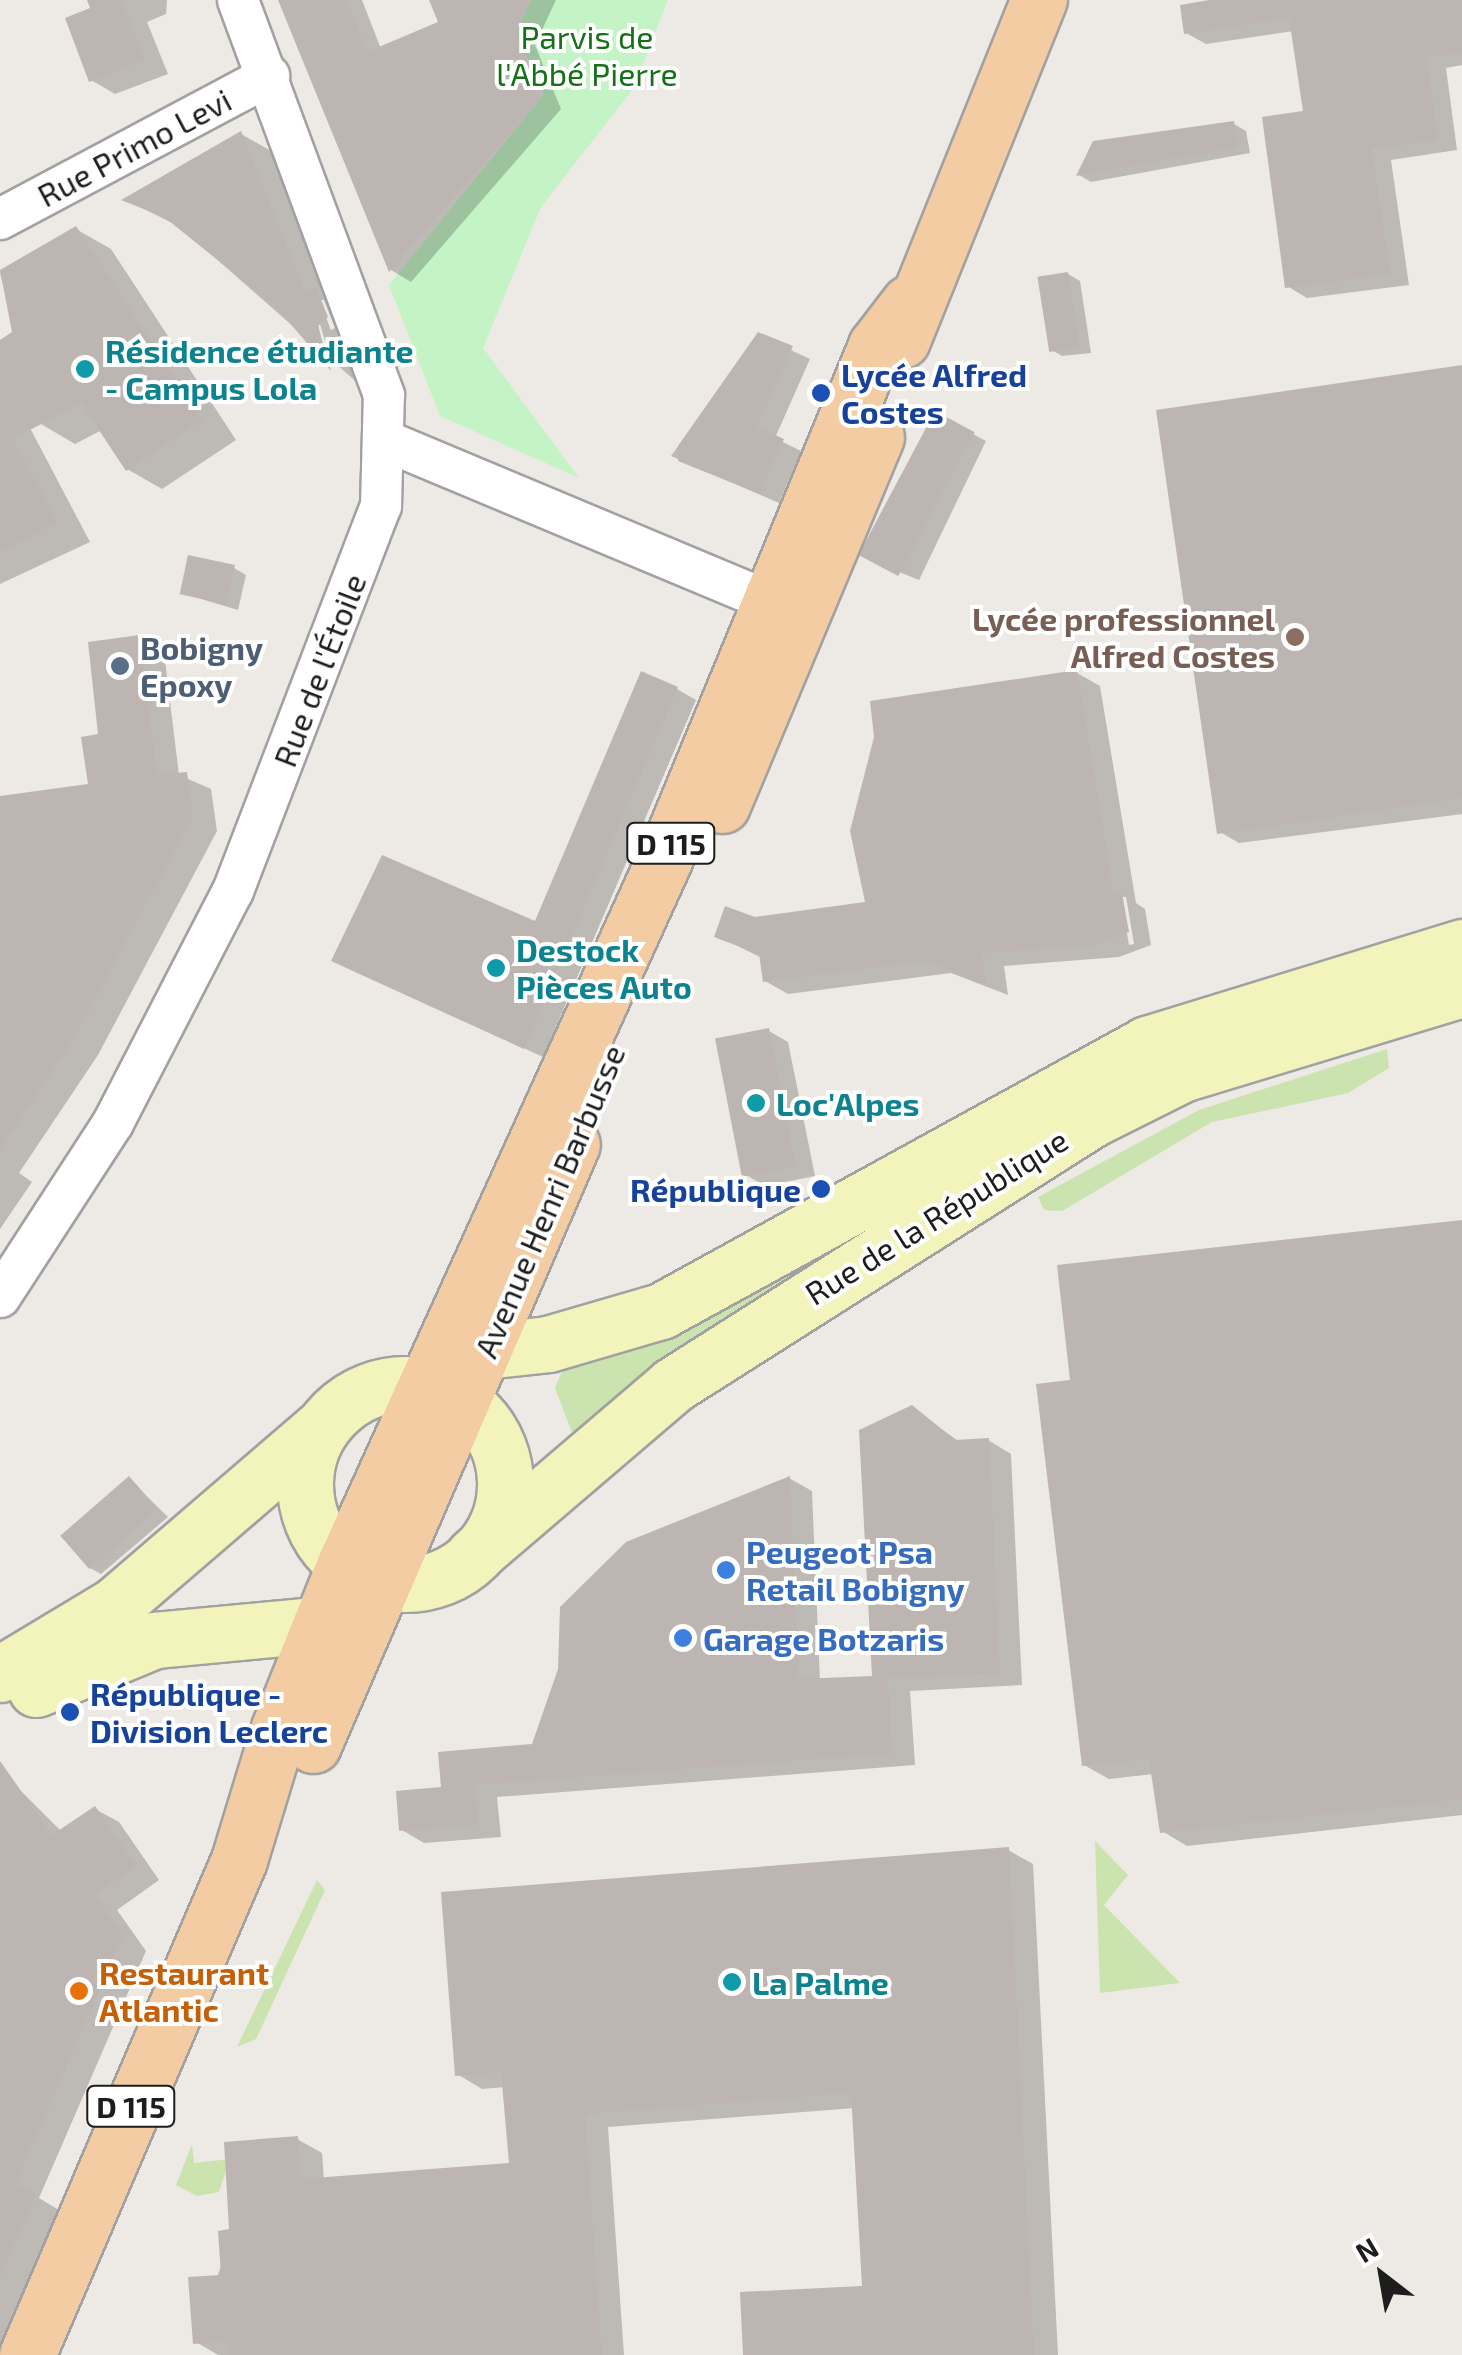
<!DOCTYPE html>
<html>
<head>
<meta charset="utf-8">
<style>
	body { margin:0 }
	#map { position:relative; width:1462px; height:2355px; overflow:hidden; background:#ede9e4; font-family:"Exo 2",sans-serif }
	div>[style] { position:absolute }
	.grass>* { inset:0; background:#cbe3ae }
	.park>* { inset:0; background:#c4f4c5 }
	.shadow>* { inset:0; background:#0003 }
	.building>* { inset:0; background:#bdb5b1; transform-origin:0 0 }
	.roads { filter:drop-shadow(2px 0 #a1a1a1) drop-shadow(-2px 0 #a1a1a1) drop-shadow(0 2px #a1a1a1) drop-shadow(0 -2px #a1a1a1) }
	.minor>* { height:40px; margin:-20px; padding:0 20px; transform-origin:20px; border-radius:20px; background:#fff }
	.secondary>* { height:55px; margin:-27.5px; padding:0 27.5px; transform-origin:27.5px; border-radius:27.5px; background:#f3f3bc }
	.secondary>.ring { margin:-27.5px; padding:0; box-sizing:content-box; background:none; border:55px solid #f3f3bc; border-radius:50% }
	.primary>* { height:55px; margin:-27.5px; padding:0 27.5px; transform-origin:27.5px; border-radius:27.5px; background:#f3cca3 }
	.dots>* { width:28px; height:28px; translate:-50% -50%; box-sizing:border-box; border:5px solid #fff; border-radius:50% }
	span { translate:-50% -50%; white-space:nowrap; text-align:center; line-height:1.15; -webkit-text-stroke:8px #fff; paint-order:stroke }
	.shield-label span { padding:2px 8px; background:#fff; border:2px solid; border-radius:8px; -webkit-text-stroke-width:0 }
	.shield-label { font-size:30px; color:#1d1d1d; font-weight:700 }
	.park-label { font-size:32px; color:#157018 }
	.street-label { font-size:32px; color:#1d1d1d }
	.culture-label { font-size:32px; color:#0d838f; font-weight:700 }
	.left { translate:0 -50%; text-align:left }
	.transit-label { font-size:32px; color:#164399; font-weight:700 }
	.right { translate:-100% -50%; text-align:right }
	.education-label { font-size:32px; color:#785e54; font-weight:700 }
	.service-label { font-size:32px; color:#4e5e75; font-weight:700 }
	.shop-label { font-size:32px; color:#366cbe; font-weight:700 }
	.food-label { font-size:32px; color:#c56008; font-weight:700 }
	.north { position:absolute; left:1332px; top:2225px; width:100px; height:100px; -webkit-text-stroke:8px #fff; paint-order:stroke; rotate:329deg; font-size:28px; font-weight:700; line-height:40px; text-align:center; color:#1d1d1d }
	.north::after { content:''; display:block; margin:auto; width:35px; height:45px; background:#1d1d1d; clip-path:polygon(50% 0,100% 100%,50% 72%,0 100%) }
</style>
</head>
<body>
<div id="map">
	<div class="grass">
		<i style="clip-path:polygon(1236px 1041px,576px 1443px,555px 1388px,569px 1354px)"></i>
		<i style="clip-path:polygon(1387px 1049px,1389px 1068px,1348px 1093px,1212px 1122px,1062px 1211px,1044px 1210px,1038px 1197px,1199px 1110px)"></i>
		<i style="clip-path:polygon(1095px 1841px,1128px 1875px,1104px 1905px,1180px 1983px,1100px 1993px)"></i>
		<i style="clip-path:polygon(317px 1880px,325px 1890px,256px 2039px,237px 2047px)"></i>
		<i style="clip-path:polygon(192px 2144px,194px 2163px,230px 2159px,219px 2192px,197px 2196px,176px 2185px)"></i>
	</div>
	<div class="park">
		<i style="clip-path:polygon(531px 0,668px 0,633px 89px,541px 207px,483px 348px,579px 478px,440px 416px,389px 285px,544px 94px,516px 33px)"></i>
	</div>
	<div class="shadow">
		<i style="clip-path:polygon(90px 0,167px 0,166px 14px,147px 22px,168px 74px,115px 94px,91px 80px)"></i>
		<i style="clip-path:polygon(281px 0,362px 0,381px 49px,441px 23px,432px 0,556px 0,535px 45px,561px 109px,411px 282px,391px 270px)"></i>
		<i style="clip-path:polygon(1225px 0,1462px 0,1462px 65px,1446px 68px,1457px 150px,1391px 160px,1409px 285px,1307px 298px,1287px 286px,1306px 113px,1294px 31px,1206px 44px,1186px 33px)"></i>
		<i style="clip-path:polygon(1234px 124px,1246px 131px,1250px 153px,1091px 182px,1079px 175px)"></i>
		<i style="clip-path:polygon(evenodd,241px 134px,273px 152px,361px 386px,180px 227px,126px 200px,241px 134px,319px 300px,324px 300px,335px 328px,331px 330px,319px 300px,241px 134px,317px 314px,328px 351px,321px 344px,317px 314px)"></i>
		<i style="clip-path:polygon(76px 229px,111px 249px,236px 440px,162px 489px,127px 469px,102px 430px,75px 444px,41px 424px,0 273px)"></i>
		<i style="clip-path:polygon(1068px 274px,1080px 281px,1091px 353px,1062px 356px,1050px 349px)"></i>
		<i style="clip-path:polygon(759px 335px,810px 359px,775px 438px,801px 451px,779px 503px,671px 456px)"></i>
		<i style="clip-path:polygon(1462px 367px,1462px 814px,1239px 843px,1220px 832px)"></i>
		<i style="clip-path:polygon(0 371px,90px 542px,0 584px)"></i>
		<i style="clip-path:polygon(936px 414px,986px 441px,919px 580px,882px 565px)"></i>
		<i style="clip-path:polygon(234px 568px,246px 575px,238px 610px,181px 593px)"></i>
		<i style="clip-path:polygon(139px 637px,164px 652px,179px 775px,211px 789px,217px 831px,98px 1055px,19px 1173px,32px 1182px,0 1229px,0 798px,90px 786px)"></i>
		<i style="clip-path:polygon(evenodd,1077px 673px,1100px 686px,1136px 903px,1145px 909px,1151px 945px,1119px 957px,1004px 966px,1008px 995px,951px 973px,788px 994px,765px 981px,762px 958px,717px 936px,754px 919px,868px 904px,876px 738px,1077px 673px,1121px 897px,1126px 897px,1134px 944px,1129px 945px,1121px 897px)"></i>
		<i style="clip-path:polygon(677px 689px,696px 700px,543px 1057px,334px 960px,536px 924px)"></i>
		<i style="clip-path:polygon(769px 1031px,788px 1042px,815px 1176px,765px 1186px,746px 1175px)"></i>
		<i style="clip-path:polygon(1462px 1222px,1462px 1815px,1187px 1846px,1162px 1831px,1154px 1774px,1109px 1779px,1084px 1765px,1073px 1382px)"></i>
		<i style="clip-path:polygon(911px 1408px,960px 1442px,988px 1440px,1011px 1454px,1022px 1685px,910px 1691px,915px 1765px,497px 1797px,501px 1837px,424px 1843px,402px 1830px,444px 1790px,534px 1746px,789px 1478px,812px 1491px,820px 1681px,875px 1679px)"></i>
		<i style="clip-path:polygon(129px 1479px,168px 1517px,101px 1574px,88px 1567px)"></i>
		<i style="clip-path:polygon(16px 1786px,61px 1831px,95px 1809px,119px 1822px,159px 1880px,117px 1910px,146px 1951px,39px 2198px,59px 2210px,0 2349px,0 1795px)"></i>
		<i style="clip-path:polygon(1008px 1850px,1033px 1864px,1058px 2355px,746px 2355px,865px 2288px,855px 2108px,608px 2127px,624px 2355px,218px 2355px,196px 2342px,232px 2232px,297px 2139px,322px 2153px,324px 2180px,512px 2165px,505px 2087px,482px 2089px,457px 2074px)"></i>
	</div>
	<div class="building">
		<i style="clip-path:polygon(87px 0,121px 0,145px 60px,89px 82px,65px 18px,90px 8px)"></i>
		<i style="clip-path:polygon(278px 0,347px 0,367px 52px,438px 22px,429px 0,530px 0,516px 32px,541px 97px,389px 272px)"></i>
		<i style="clip-path:polygon(1209px 0,1462px 0,1462px 53px,1427px 57px,1438px 140px,1372px 149px,1390px 274px,1285px 288px,1262px 117px,1303px 111px,1289px 18px,1184px 34px,1180px 5px)"></i>
		<i style="clip-path:polygon(1234px 121px,1238px 147px,1076px 176px,1093px 141px)"></i>
		<i style="clip-path:polygon(241px 131px,305px 292px,316px 287px,328px 317px,318px 326px,331px 371px,275px 306px,164px 217px,121px 200px)"></i>
		<i style="clip-path:polygon(76px 226px,203px 420px,126px 471px,81px 403px,13px 439px,57px 522px,0 552px,0 340px,12px 332px,0 270px)"></i>
		<i style="left:1068px;top:272px;width:76px;height:31px;rotate:81deg"></i>
		<i style="clip-path:polygon(758px 332px,793px 346px,757px 427px,784px 439px,760px 494px,678px 461px,678px 446px)"></i>
		<i style="clip-path:polygon(1462px 365px,1462px 798px,1217px 834px,1156px 410px)"></i>
		<i style="left:935px;top:411px;width:45px;height:163px;rotate:28deg"></i>
		<i style="left:188px;top:555px;width:48px;height:40px;rotate:12deg"></i>
		<i style="clip-path:polygon(140px 635px,157px 775px,187px 772px,193px 817px,73px 1040px,0 1151px,0 796px,88px 784px,81px 737px,98px 734px,88px 642px)"></i>
		<i style="clip-path:polygon(1077px 670px,1114px 894px,1122px 893px,1129px 932px,1095px 945px,982px 953px,986px 985px,926px 961px,763px 982px,759px 954px,714px 937px,725px 906px,755px 917px,865px 902px,850px 831px,874px 737px,870px 701px)"></i>
		<i style="clip-path:polygon(641px 671px,678px 687px,524px 1049px,331px 961px,382px 855px,535px 921px)"></i>
		<i style="left:769px;top:1028px;width:141px;height:55px;rotate:79deg"></i>
		<i style="clip-path:polygon(1462px 1220px,1462px 1799px,1160px 1833px,1149px 1759px,1082px 1766px,1036px 1384px,1070px 1380px,1057px 1265px)"></i>
		<i style="clip-path:polygon(912px 1405px,955px 1440px,989px 1438px,1000px 1673px,888px 1679px,892px 1753px,475px 1785px,479px 1825px,399px 1831px,396px 1791px,441px 1787px,438px 1752px,532px 1744px,558px 1669px,560px 1607px,626px 1542px,790px 1476px,799px 1679px,872px 1676px,859px 1430px)"></i>
		<i style="left:129px;top:1476px;width:44px;height:91px;rotate:49deg"></i>
		<i style="clip-path:polygon(0 1761px,52px 1835px,95px 1806px,137px 1866px,95px 1895px,123px 1936px,15px 2185px,37px 2194px,0 2277px)"></i>
		<i style="clip-path:polygon(1009px 1847px,1034px 2355px,743px 2355px,740px 2292px,862px 2286px,851px 2093px,585px 2114px,602px 2355px,228px 2355px,227px 2341px,193px 2344px,188px 2277px,221px 2275px,218px 2231px,229px 2229px,224px 2142px,298px 2136px,301px 2179px,509px 2163px,501px 2072px,455px 2076px,441px 1892px)"></i>
	</div>
	<div class="roads">
		<div class="minor">
			<i style="left:0;top:219px;width:305px;rotate:-28deg"></i>
			<i style="left:386px;top:441px;width:441px;rotate:22.7deg"></i>
			<i style="left:0;top:1297px;width:207px;rotate:-57deg"></i>
			<i style="left:113px;top:1123px;width:261px;rotate:-62.7deg"></i>
			<i style="left:233px;top:891px;width:412px;rotate:-69deg"></i>
			<i style="left:381px;top:506px;width:111px;rotate:-88.5deg"></i>
			<i style="left:384px;top:395px;width:421px;rotate:-110.3deg"></i>
		</div>
		<div class="secondary">
			<i style="left:444px;top:1372px;width:46px;rotate:-27.1deg"></i>
			<i style="left:485px;top:1351px;width:63px;rotate:-6.3deg"></i>
			<i style="left:548px;top:1344px;width:118px;rotate:-16.3deg"></i>
			<i style="left:661px;top:1311px;width:555px;rotate:-28.78deg"></i>
			<i style="left:1147px;top:1044px;width:330px;rotate:-17.1deg"></i>
			<i class="ring" style="left:305px;top:1384px;width:145px;height:145px"></i>
			<i style="left:473px;top:1556px;width:263px;rotate:-40.5deg"></i>
			<i style="left:673px;top:1385px;width:499px;rotate:-32.4deg"></i>
			<i style="left:1094px;top:1118px;width:98px;rotate:-26.6deg"></i>
			<i style="left:1182px;top:1074px;width:293px;rotate:-16.9deg"></i>
			<i style="left:0;top:1674px;width:134px;rotate:-31deg"></i>
			<i style="left:115px;top:1605px;width:274px;rotate:-40.7deg"></i>
			<i style="left:36px;top:1689px;width:129px;rotate:-22.4deg"></i>
			<i style="left:155px;top:1640px;width:169px;rotate:-5.4deg"></i>
			<i style="left:323px;top:1624px;width:41px;rotate:-34.1deg"></i>
		</div>
		<div class="primary">
			<i style="left:902px;top:340px;width:367px;rotate:-68.1deg"></i>
			<i style="left:722px;top:805px;width:399px;rotate:-67.3deg"></i>
			<i style="left:313px;top:1745px;width:654px;rotate:-66.69deg"></i>
			<i style="left:27px;top:2355px;width:538px;rotate:-66.82deg"></i>
			<i style="left:239px;top:1860px;width:138px;rotate:-73.1deg"></i>
			<i style="left:279px;top:1728px;width:177px;rotate:-68.1deg"></i>
			<i style="left:345px;top:1564px;width:771px;rotate:-65.63deg"></i>
			<i style="left:663px;top:862px;width:558px;rotate:-67.57deg"></i>
			<i style="left:876px;top:346px;width:54px;rotate:-52.5deg"></i>
		</div>
	</div>
	<div class="dots">
		<i style="left:85px;top:369px;background:#0f9aa8"></i>
		<i style="left:821px;top:393px;background:#1a4fb4"></i>
		<i style="left:1295px;top:637px;background:#8d6e63"></i>
		<i style="left:120px;top:666px;background:#5c6f8a"></i>
		<i style="left:496px;top:968px;background:#0f9aa8"></i>
		<i style="left:756px;top:1103px;background:#0f9aa8"></i>
		<i style="left:821px;top:1189px;background:#1a4fb4"></i>
		<i style="left:726px;top:1570px;background:#3f7fe0"></i>
		<i style="left:683px;top:1638px;background:#3f7fe0"></i>
		<i style="left:70px;top:1712px;background:#1a4fb4"></i>
		<i style="left:732px;top:1982px;background:#0f9aa8"></i>
		<i style="left:79px;top:1991px;background:#e8710a"></i>
	</div>
	<div class="shield-label">
		<span style="left:671px;top:843px">D 115</span>
		<span style="left:131px;top:2106px">D 115</span>
	</div>
	<div class="park-label">
		<span style="left:587px;top:55px">Parvis de<br>l'Abbé Pierre</span>
	</div>
	<div class="street-label">
		<span style="left:134px;top:147px;rotate:-28deg">Rue Primo Levi</span>
		<span style="left:319px;top:670px;rotate:-69deg">Rue de l'Étoile</span>
		<span style="left:549px;top:1201px;rotate:-67deg">Avenue Henri Barbusse</span>
		<span style="left:936px;top:1216px;rotate:-32deg">Rue de la République</span>
	</div>
	<div class="culture-label">
		<span class="left" style="left:105px;top:369px">Résidence étudiante<br>- Campus Lola</span>
		<span class="left" style="left:516px;top:968px">Destock<br>Pièces Auto</span>
		<span class="left" style="left:776px;top:1103px">Loc'Alpes</span>
		<span class="left" style="left:752px;top:1982px">La Palme</span>
	</div>
	<div class="transit-label">
		<span class="left" style="left:841px;top:393px">Lycée Alfred<br>Costes</span>
		<span class="right" style="left:801px;top:1189px">République</span>
		<span class="left" style="left:90px;top:1712px">République -<br>Division Leclerc</span>
	</div>
	<div class="education-label">
		<span class="right" style="left:1275px;top:637px">Lycée professionnel<br>Alfred Costes</span>
	</div>
	<div class="service-label">
		<span class="left" style="left:140px;top:666px">Bobigny<br>Epoxy</span>
	</div>
	<div class="shop-label">
		<span class="left" style="left:746px;top:1570px">Peugeot Psa<br>Retail Bobigny</span>
		<span class="left" style="left:703px;top:1638px">Garage Botzaris</span>
	</div>
	<div class="food-label">
		<span class="left" style="left:99px;top:1991px">Restaurant<br>Atlantic</span>
	</div>
	<div class="north">N</div>
</div>
</body>
</html>
